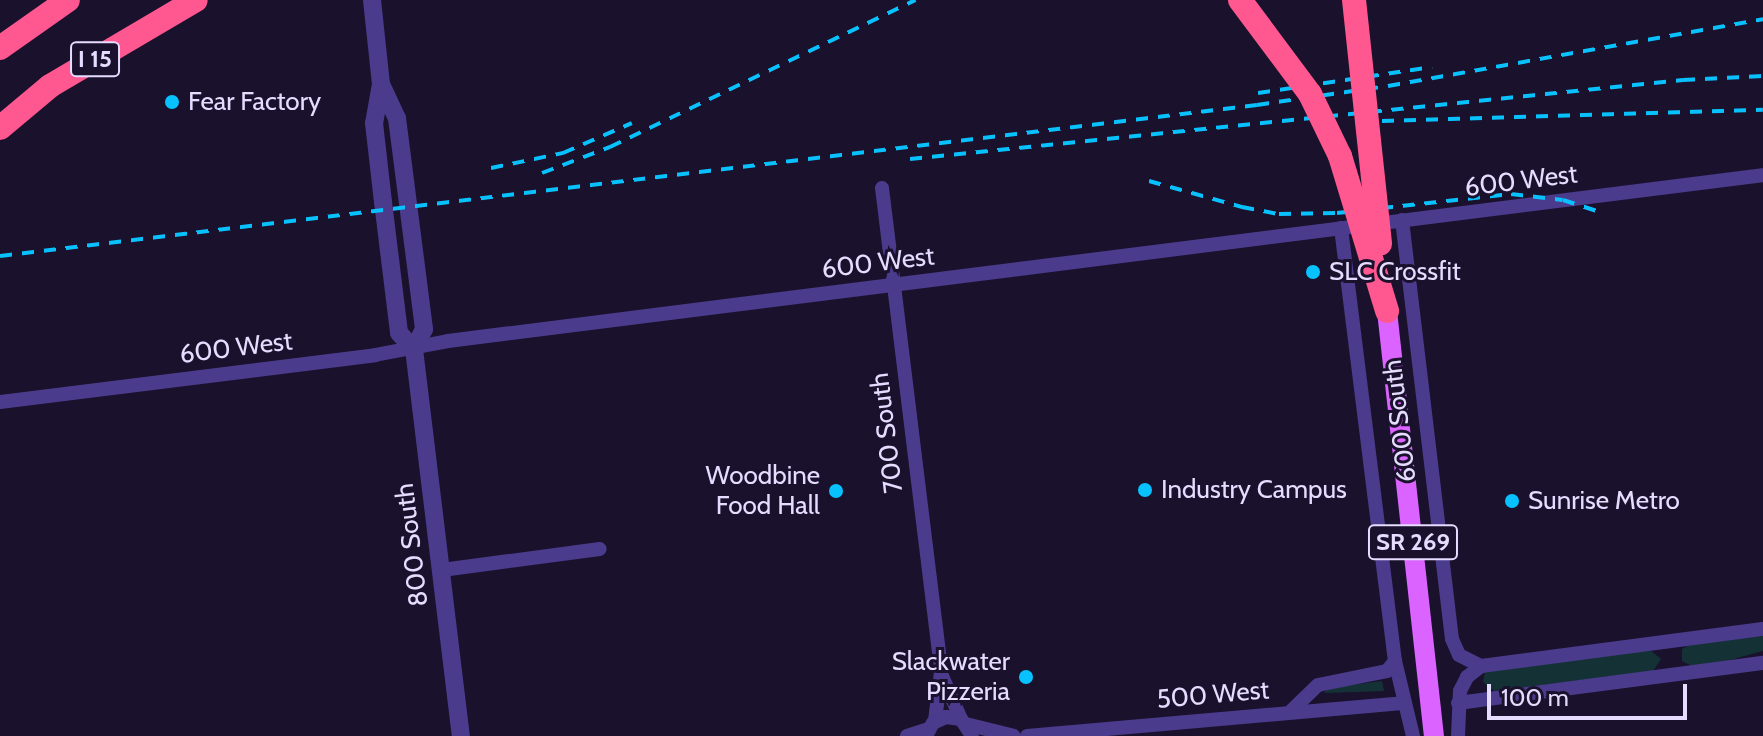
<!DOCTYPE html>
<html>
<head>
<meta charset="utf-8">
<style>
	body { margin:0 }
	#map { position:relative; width:1763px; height:736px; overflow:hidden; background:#1a112c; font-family:Cabin,sans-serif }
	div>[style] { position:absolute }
	.green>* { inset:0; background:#143236 }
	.minor>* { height:14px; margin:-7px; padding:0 7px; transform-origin:7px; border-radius:7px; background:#4a3b8c }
	.tertiary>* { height:18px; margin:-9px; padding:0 9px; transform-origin:9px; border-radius:9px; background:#4a3b8c }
	.primary>* { height:20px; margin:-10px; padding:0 10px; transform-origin:10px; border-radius:10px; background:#db63ff }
	.motorway>* { height:24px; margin:-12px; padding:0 12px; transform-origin:12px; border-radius:12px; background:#ff578f }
	.rail>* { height:4px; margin-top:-2px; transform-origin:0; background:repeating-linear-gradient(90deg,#08c2ff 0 12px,transparent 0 22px) }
	.motorway-bridge>* { height:24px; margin:-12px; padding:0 12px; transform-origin:12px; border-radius:12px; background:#ff578f }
	.dots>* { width:22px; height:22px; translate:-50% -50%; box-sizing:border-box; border:4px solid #1a112c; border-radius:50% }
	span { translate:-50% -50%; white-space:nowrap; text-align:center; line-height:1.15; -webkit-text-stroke:6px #1a112c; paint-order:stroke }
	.shield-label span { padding:2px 6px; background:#1a112c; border:2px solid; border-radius:6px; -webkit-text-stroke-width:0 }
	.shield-label { font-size:24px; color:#e5dcff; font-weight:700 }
	.poi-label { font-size:26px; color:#e5dcff }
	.left { translate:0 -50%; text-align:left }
	.right { translate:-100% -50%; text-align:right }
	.street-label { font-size:26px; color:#e5dcff }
	.scale { position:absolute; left:1487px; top:684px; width:200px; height:36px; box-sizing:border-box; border:4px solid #e5dcff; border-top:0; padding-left:10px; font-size:24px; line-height:28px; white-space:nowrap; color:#e5dcff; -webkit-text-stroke:6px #1a112c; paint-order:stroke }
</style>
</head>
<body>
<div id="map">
	<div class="green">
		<i style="clip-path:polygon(1763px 636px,1763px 651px,1726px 661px,1692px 666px,1682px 661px,1682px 649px,1689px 645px)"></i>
		<i style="clip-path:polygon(1650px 650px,1661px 659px,1653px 671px,1494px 691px,1483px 682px,1485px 672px)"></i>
		<i style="clip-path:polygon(1382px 681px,1384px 691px,1324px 693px,1328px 688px)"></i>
	</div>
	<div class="minor">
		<i style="left:882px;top:188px;width:488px;rotate:83deg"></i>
		<i style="left:941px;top:672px;width:49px;rotate:97deg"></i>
		<i style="left:1402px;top:220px;width:422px;rotate:83.2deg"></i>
		<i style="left:1452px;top:639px;width:17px;rotate:66deg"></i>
		<i style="left:1459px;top:655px;width:25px;rotate:27deg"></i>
		<i style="left:1481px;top:666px;width:284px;rotate:-7.5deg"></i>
		<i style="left:1341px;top:228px;width:436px;rotate:82.9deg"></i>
		<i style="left:1395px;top:661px;width:77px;rotate:76.5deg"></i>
		<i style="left:0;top:402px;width:378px;rotate:-7.1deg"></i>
		<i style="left:375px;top:355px;width:74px;rotate:-10.9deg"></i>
		<i style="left:448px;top:341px;width:1325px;rotate:-7.19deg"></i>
		<i style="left:442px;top:570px;width:159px;rotate:-7.6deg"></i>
		<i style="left:942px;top:676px;width:47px;rotate:66.2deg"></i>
		<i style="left:1458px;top:703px;width:308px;rotate:-7.5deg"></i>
		<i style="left:1291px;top:711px;width:37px;rotate:-44deg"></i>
		<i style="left:1318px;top:685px;width:70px;rotate:-11.5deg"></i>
		<i style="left:1387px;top:671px;width:13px;rotate:-51deg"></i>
		<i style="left:966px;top:724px;width:49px;rotate:14deg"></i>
		<i style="left:907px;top:736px;width:22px;rotate:-18deg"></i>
		<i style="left:926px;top:736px;width:15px;rotate:-62deg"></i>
		<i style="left:933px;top:723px;width:14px;rotate:-25deg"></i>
		<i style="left:946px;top:717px;width:15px;rotate:8deg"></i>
		<i style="left:961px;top:719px;width:20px;rotate:57deg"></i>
		<i style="left:1027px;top:736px;width:377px;rotate:-5deg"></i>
		<i style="left:1458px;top:736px;width:45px;rotate:-87.5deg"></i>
		<i style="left:1460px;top:691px;width:16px;rotate:-63deg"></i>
		<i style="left:1467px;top:677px;width:18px;rotate:-38deg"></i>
	</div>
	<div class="tertiary">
		<i style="left:372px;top:0;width:84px;rotate:83.9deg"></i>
		<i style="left:381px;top:84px;width:40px;rotate:100deg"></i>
		<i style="left:374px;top:123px;width:80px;rotate:83.5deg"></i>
		<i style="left:383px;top:202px;width:132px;rotate:83deg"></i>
		<i style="left:399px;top:333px;width:22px;rotate:47deg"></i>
		<i style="left:381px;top:84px;width:38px;rotate:65deg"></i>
		<i style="left:397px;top:118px;width:213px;rotate:82.7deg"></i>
		<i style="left:424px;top:329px;width:22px;rotate:117deg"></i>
		<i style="left:414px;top:349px;width:390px;rotate:83.1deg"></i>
	</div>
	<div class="primary">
		<i style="left:1387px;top:311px;width:428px;rotate:83.7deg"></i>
	</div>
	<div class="motorway">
		<i style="left:0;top:48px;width:83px;rotate:-35.2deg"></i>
		<i style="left:0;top:128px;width:65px;rotate:-40deg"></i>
		<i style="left:50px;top:86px;width:169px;rotate:-30.5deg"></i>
	</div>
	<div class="rail">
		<i style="left:1258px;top:93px;width:176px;rotate:-8.5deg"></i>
		<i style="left:1382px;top:121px;width:381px;rotate:-1.7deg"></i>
		<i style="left:910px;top:159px;width:777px;rotate:-5.84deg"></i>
		<i style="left:1683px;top:80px;width:80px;rotate:-2.9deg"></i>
		<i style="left:491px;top:168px;width:74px;rotate:-11.8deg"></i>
		<i style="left:563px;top:153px;width:75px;rotate:-23.5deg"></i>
		<i style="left:542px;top:173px;width:73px;rotate:-20.9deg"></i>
		<i style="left:610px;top:147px;width:339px;rotate:-25.7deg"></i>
		<i style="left:1149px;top:181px;width:97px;rotate:15.6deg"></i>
		<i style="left:1242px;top:207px;width:38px;rotate:11deg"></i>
		<i style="left:1279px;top:214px;width:58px;rotate:-1deg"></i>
		<i style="left:1337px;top:213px;width:175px;rotate:-6.2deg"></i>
		<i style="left:1511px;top:194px;width:52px;rotate:6.6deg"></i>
		<i style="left:1563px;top:200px;width:38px;rotate:18deg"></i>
		<i style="left:0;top:256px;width:1266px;rotate:-6.85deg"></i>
		<i style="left:1257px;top:105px;width:132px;rotate:-8.3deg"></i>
		<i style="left:1388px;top:86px;width:381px;rotate:-10.1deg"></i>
	</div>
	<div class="motorway-bridge">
		<i style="left:1240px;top:0;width:117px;rotate:53.3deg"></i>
		<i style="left:1310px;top:94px;width:69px;rotate:64.2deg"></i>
		<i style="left:1340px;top:156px;width:162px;rotate:73.1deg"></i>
		<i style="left:1354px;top:0;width:245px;rotate:83.9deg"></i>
	</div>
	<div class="dots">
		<i style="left:172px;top:102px;background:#08c2ff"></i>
		<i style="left:1313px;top:272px;background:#08c2ff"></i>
		<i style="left:1145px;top:490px;background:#08c2ff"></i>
		<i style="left:836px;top:491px;background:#08c2ff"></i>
		<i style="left:1512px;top:501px;background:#08c2ff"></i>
		<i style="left:1026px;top:677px;background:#08c2ff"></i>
	</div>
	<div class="shield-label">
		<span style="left:95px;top:59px">I 15</span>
		<span style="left:1413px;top:542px">SR 269</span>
	</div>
	<div class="poi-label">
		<span class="left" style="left:188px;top:102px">Fear Factory</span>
		<span class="left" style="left:1329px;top:272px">SLC Crossfit</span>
		<span class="right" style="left:820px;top:491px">Woodbine<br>Food Hall</span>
		<span class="left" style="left:1161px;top:490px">Industry Campus</span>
		<span class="left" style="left:1528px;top:501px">Sunrise Metro</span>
		<span class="right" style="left:1010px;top:677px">Slackwater<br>Pizzeria</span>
	</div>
	<div class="street-label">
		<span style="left:1521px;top:181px;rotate:-7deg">600 West</span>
		<span style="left:878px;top:263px;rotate:-7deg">600 West</span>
		<span style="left:236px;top:348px;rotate:-7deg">600 West</span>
		<span style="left:1400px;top:421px;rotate:-97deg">600 South</span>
		<span style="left:887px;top:433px;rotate:-97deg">700 South</span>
		<span style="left:412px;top:545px;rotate:-97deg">800 South</span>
		<span style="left:1213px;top:695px;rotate:-5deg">500 West</span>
	</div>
	<div class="scale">100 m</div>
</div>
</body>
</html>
